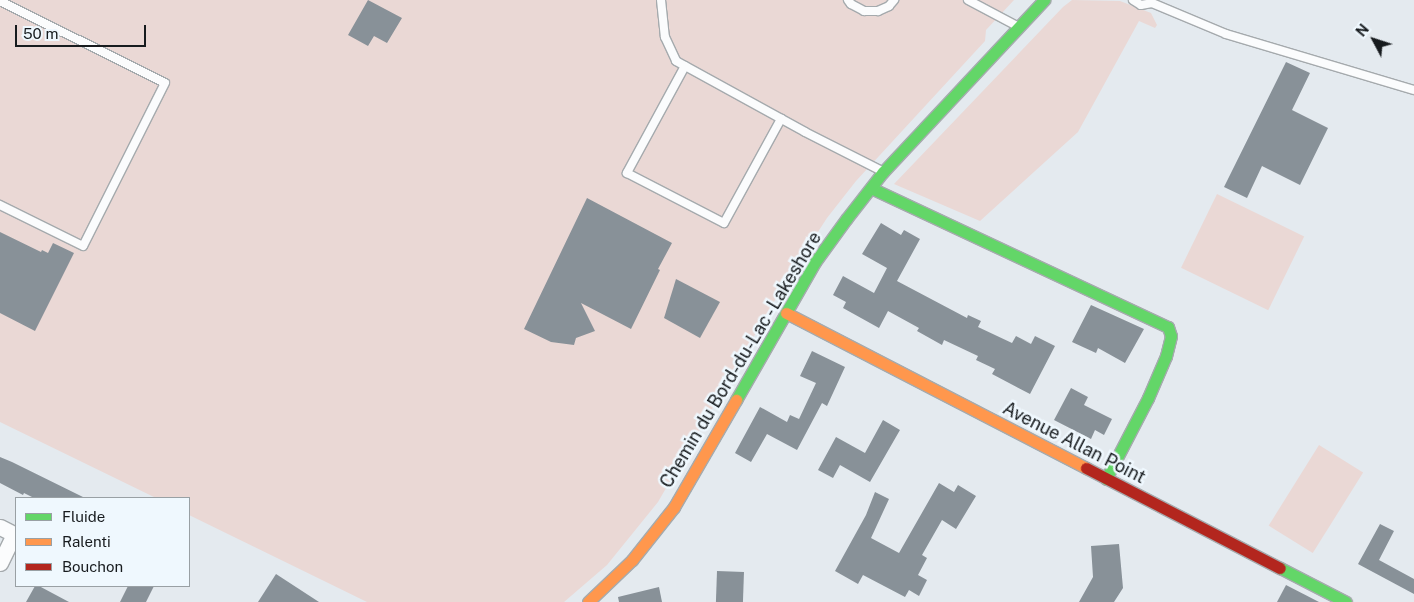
<!DOCTYPE html>
<html>
<head>
<meta charset="utf-8">
<style>
	body { margin:0 }
	#map { position:relative; width:1414px; height:602px; overflow:hidden; background:#e4eaef; font-family:"Public Sans",sans-serif }
	div>[style] { position:absolute }
	.green>* { inset:0; background:#ead8d5; transform-origin:0 0 }
	.building>* { inset:0; background:#889198; transform-origin:0 0 }
	.roads { filter:drop-shadow(1px 0 #a5aaad) drop-shadow(-1px 0 #a5aaad) drop-shadow(0 1px #a5aaad) drop-shadow(0 -1px #a5aaad) }
	.lane>* { height:8px; margin:-4px; padding:0 4px; transform-origin:4px; border-radius:4px; background:#fbfcfd }
	.street>* { height:15px; margin:-7.5px; padding:0 7.5px; transform-origin:7.5px; border-radius:7.5px; background:#fbfcfd }
	.fast>* { height:11px; margin:-5.5px; padding:0 5.5px; transform-origin:5.5px; border-radius:5.5px; background:#63d668 }
	.slow>* { height:11px; margin:-5.5px; padding:0 5.5px; transform-origin:5.5px; border-radius:5.5px; background:#ff974d }
	.jam>* { height:11px; margin:-5.5px; padding:0 5.5px; transform-origin:5.5px; border-radius:5.5px; background:#b3261e }
	span { translate:-50% -50%; white-space:nowrap; text-align:center; line-height:1.15; -webkit-text-stroke:5px #eff8fe; paint-order:stroke }
	.street-label { font-size:18px; color:#171b1e }
	.legend { position:absolute; left:15px; top:497px; width:175px; height:90px; box-sizing:border-box; background:#eff8fe; border:1px solid #99a0a4; margin:0; padding:6px 9px; list-style:none; font-size:15px; color:#171b1e }
	.legend li { display:flex; align-items:center; gap:10px; height:25px }
	.legend b { width:25px; border:1px solid #99a0a4 }
	.north { position:absolute; left:1349px; top:15px; width:50px; height:50px; -webkit-text-stroke:4px #eff8fe; paint-order:stroke; rotate:310deg; font-size:14px; font-weight:700; line-height:20px; text-align:center; color:#171b1e }
	.north::after { content:''; display:block; margin:auto; width:18px; height:22px; background:#171b1e; clip-path:polygon(50% 0,100% 100%,50% 72%,0 100%) }
	.scale { position:absolute; left:15px; top:25px; width:131px; height:22px; box-sizing:border-box; border:2px solid #171b1e; border-top:0; padding-left:6px; font-size:15px; line-height:18px; white-space:nowrap; color:#171b1e; -webkit-text-stroke:4px #eff8fe; paint-order:stroke }
</style>
</head>
<body>
<div id="map">
	<div class="green">
		<i style="clip-path:polygon(0 0,1014px 0,986px 30px,985px 41px,856px 181px,827px 218px,786px 281px,658px 502px,607px 565px,564px 602px,367px 602px,189px 515px,189px 498px,156px 498px,0 422px)"></i>
		<i style="clip-path:polygon(1072px 0,1120px 1px,1151px 13px,1157px 25px,1155px 28px,1139px 21px,1078px 132px,980px 221px,894px 184px,1063px 7px)"></i>
		<i style="left:1217px;top:194px;width:97px;height:82px;rotate:26deg"></i>
		<i style="left:1319px;top:445px;width:52px;height:95px;rotate:32deg"></i>
	</div>
	<div class="building">
		<i style="clip-path:polygon(368px 0,402px 18px,387px 43px,374px 36px,368px 46px,348px 35px)"></i>
		<i style="clip-path:polygon(1286px 62px,1310px 73px,1292px 110px,1328px 128px,1300px 185px,1262px 166px,1247px 198px,1224px 187px)"></i>
		<i style="clip-path:polygon(587px 198px,672px 243px,658px 269px,660px 270px,631px 329px,581px 303px,595px 331px,576px 338px,574px 345px,551px 342px,524px 329px)"></i>
		<i style="clip-path:polygon(881px 223px,901px 235px,904px 230px,920px 239px,897px 281px,967px 318px,968px 315px,981px 321px,978px 327px,1012px 343px,1016px 336px,1031px 344px,1035px 336px,1055px 346px,1030px 394px,992px 374px,995px 369px,976px 360px,978px 356px,944px 340px,942px 345px,917px 331px,919px 328px,888px 311px,879px 328px,843px 308px,846px 302px,833px 295px,843px 276px,874px 293px,887px 268px,862px 254px)"></i>
		<i style="clip-path:polygon(0 232px,41px 252px,42px 250px,48px 253px,53px 243px,74px 253px,35px 331px,0 313px)"></i>
		<i style="clip-path:polygon(676px 279px,720px 302px,700px 338px,664px 318px)"></i>
		<i style="clip-path:polygon(1091px 305px,1144px 329px,1125px 363px,1098px 348px,1096px 353px,1072px 342px)"></i>
		<i style="clip-path:polygon(812px 351px,845px 367px,827px 406px,822px 403px,797px 450px,767px 434px,751px 462px,735px 453px,760px 407px,787px 422px,790px 415px,799px 419px,816px 383px,800px 376px)"></i>
		<i style="clip-path:polygon(1071px 388px,1088px 397px,1084px 405px,1112px 419px,1104px 435px,1095px 430px,1091px 439px,1054px 420px)"></i>
		<i style="clip-path:polygon(883px 420px,900px 430px,870px 482px,840px 465px,833px 478px,818px 470px,836px 437px,865px 453px)"></i>
		<i style="clip-path:polygon(0 457px,12px 462px,85px 498px,34px 498px,24px 493px,23px 495px,0 483px)"></i>
		<i style="clip-path:polygon(939px 483px,954px 492px,958px 485px,976px 496px,956px 529px,942px 520px,922px 555px,927px 558px,918px 575px,927px 580px,919px 596px,909px 590px,905px 597px,863px 575px,858px 584px,835px 571px,866px 515px,875px 492px,889px 499px,871px 538px,899px 553px)"></i>
		<i style="clip-path:polygon(1380px 524px,1394px 531px,1379px 560px,1414px 579px,1414px 594px,1358px 564px)"></i>
		<i style="clip-path:polygon(1119px 544px,1123px 588px,1114px 602px,1079px 602px,1093px 577px,1091px 546px)"></i>
		<i style="left:717px;top:571px;width:27px;height:31px;rotate:2deg"></i>
		<i style="clip-path:polygon(276px 574px,319px 602px,258px 602px)"></i>
		<i style="clip-path:polygon(1286px 585px,1319px 602px,1277px 602px)"></i>
		<i style="clip-path:polygon(35px 586px,39px 586px,69px 602px,26px 602px)"></i>
		<i style="clip-path:polygon(128px 586px,154px 586px,146px 602px,120px 602px)"></i>
		<i style="clip-path:polygon(659px 587px,662px 602px,619px 602px,618px 597px)"></i>
	</div>
	<div class="roads">
		<div class="lane">
			<i style="left:661px;top:0;width:37px;rotate:84deg"></i>
			<i style="left:665px;top:37px;width:26px;rotate:65deg"></i>
			<i style="left:676px;top:61px;width:147px;rotate:28.8deg"></i>
			<i style="left:805px;top:132px;width:86px;rotate:26.9deg"></i>
			<i style="left:848px;top:0;width:5px;rotate:53deg"></i>
			<i style="left:851px;top:4px;width:15px;rotate:28deg"></i>
			<i style="left:864px;top:11px;width:14px"></i>
			<i style="left:878px;top:11px;width:12px;rotate:-24deg"></i>
			<i style="left:889px;top:6px;width:8px;rotate:-50deg"></i>
			<i style="left:968px;top:0;width:55px;rotate:28deg"></i>
			<i style="left:1133px;top:0;width:9px;rotate:32deg"></i>
			<i style="left:1141px;top:5px;width:11px;rotate:-10deg"></i>
			<i style="left:1152px;top:3px;width:80px;rotate:22.7deg"></i>
			<i style="left:1226px;top:34px;width:196px;rotate:16.6deg"></i>
			<i style="left:0;top:1px;width:184px;rotate:26.4deg"></i>
			<i style="left:165px;top:83px;width:182px;rotate:116.7deg"></i>
			<i style="left:83px;top:246px;width:93px;rotate:-153.7deg"></i>
			<i style="left:685px;top:66px;width:122px;rotate:118.5deg"></i>
			<i style="left:627px;top:173px;width:109px;rotate:27.3deg"></i>
			<i style="left:724px;top:223px;width:119px;rotate:-61.3deg"></i>
		</div>
		<div class="street">
			<i style="left:0;top:527px;width:18px;rotate:27deg"></i>
			<i style="left:0;top:563px;width:32px;rotate:-64deg"></i>
		</div>
		<div class="fast">
			<i style="left:871px;top:188px;width:328px;rotate:25.1deg"></i>
			<i style="left:1168px;top:327px;width:9px;rotate:72deg"></i>
			<i style="left:1171px;top:336px;width:21px;rotate:104deg"></i>
			<i style="left:1166px;top:356px;width:46px;rotate:113.2deg"></i>
			<i style="left:1148px;top:398px;width:91px;rotate:117.4deg"></i>
			<i style="left:736px;top:400px;width:159px;rotate:-60.2deg"></i>
			<i style="left:815px;top:262px;width:54px;rotate:-54deg"></i>
			<i style="left:847px;top:218px;width:58px;rotate:-52deg"></i>
			<i style="left:883px;top:172px;width:236px;rotate:-46.9deg"></i>
			<i style="left:1280px;top:568px;width:74px;rotate:27.3deg"></i>
		</div>
		<div class="slow">
			<i style="left:786px;top:313px;width:338px;rotate:27.3deg"></i>
			<i style="left:588px;top:602px;width:61px;rotate:-43.7deg"></i>
			<i style="left:632px;top:560px;width:68px;rotate:-51.6deg"></i>
			<i style="left:674px;top:507px;width:124px;rotate:-59.9deg"></i>
		</div>
		<div class="jam">
			<i style="left:1086px;top:468px;width:218px;rotate:27.3deg"></i>
		</div>
	</div>
	<div class="street-label">
		<span style="left:741px;top:360px;rotate:-59deg">Chemin du Bord-du-Lac - Lakeshore</span>
		<span style="left:1074px;top:443px;rotate:27deg">Avenue Allan Point</span>
	</div>
	<ul class="legend">
	<li><b style="height:6px;background:#63d668"></b>Fluide</li>
	<li><b style="height:6px;background:#ff974d"></b>Ralenti</li>
	<li><b style="height:6px;background:#b3261e"></b>Bouchon</li>
	</ul>
	<div class="north">N</div>
	<div class="scale">50 m</div>
</div>
</body>
</html>
